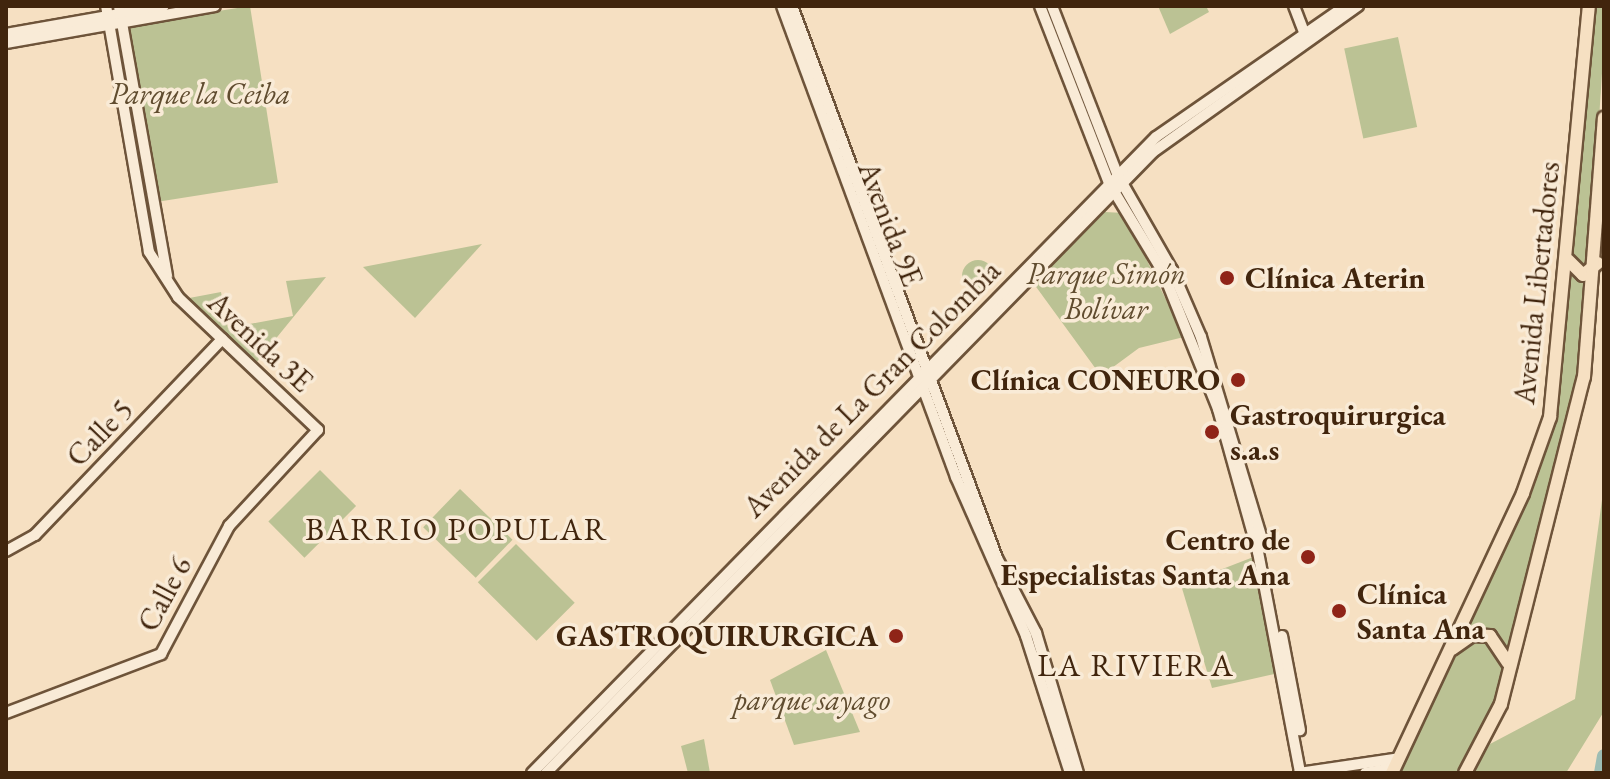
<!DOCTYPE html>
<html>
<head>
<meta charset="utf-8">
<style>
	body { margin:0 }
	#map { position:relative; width:1610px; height:779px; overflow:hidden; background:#f6e0c2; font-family:"EB Garamond",serif }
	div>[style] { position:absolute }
	.green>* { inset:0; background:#bbc294; transform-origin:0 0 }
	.round { border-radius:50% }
	.river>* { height:14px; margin:-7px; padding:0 7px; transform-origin:7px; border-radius:7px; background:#9dbdb4 }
	.roads { filter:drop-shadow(2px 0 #6e543a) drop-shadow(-2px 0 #6e543a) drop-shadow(0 2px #6e543a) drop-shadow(0 -2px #6e543a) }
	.minor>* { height:10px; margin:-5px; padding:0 5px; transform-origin:5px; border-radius:5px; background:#f9ebd7 }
	.major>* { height:12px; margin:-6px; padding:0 6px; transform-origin:6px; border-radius:6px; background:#f6e0c2 }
	.dots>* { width:22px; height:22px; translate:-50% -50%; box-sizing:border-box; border:4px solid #f9ebd7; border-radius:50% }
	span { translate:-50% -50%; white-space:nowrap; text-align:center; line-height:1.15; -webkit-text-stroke:7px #f9ebd7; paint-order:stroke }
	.park-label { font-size:30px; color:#604c2f; font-style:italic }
	.street-label { font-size:30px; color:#41250d }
	.poi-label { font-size:30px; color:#41250d; font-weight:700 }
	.left { translate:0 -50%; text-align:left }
	.right { translate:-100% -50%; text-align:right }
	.neighbourhood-label { font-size:32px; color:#41250d; letter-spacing:2px }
	.frame { position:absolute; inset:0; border:8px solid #41250d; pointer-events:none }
</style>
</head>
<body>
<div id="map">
	<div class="green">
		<i style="left:250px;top:6px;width:179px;height:128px;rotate:81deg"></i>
		<i style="clip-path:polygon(1158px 6px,1206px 6px,1209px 12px,1170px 34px)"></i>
		<i style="clip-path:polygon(1593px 6px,1604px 6px,1604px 43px,1589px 272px,1569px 260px)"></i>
		<i style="left:1398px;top:37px;width:92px;height:55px;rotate:78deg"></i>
		<i style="clip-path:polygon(1105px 212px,1124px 213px,1184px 337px,1139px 348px,1101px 376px,1034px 284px)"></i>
		<i style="clip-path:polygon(482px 244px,415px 318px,363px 267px)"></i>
		<i class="round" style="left:962px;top:260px;width:32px;height:32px"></i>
		<i style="clip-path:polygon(1568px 269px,1591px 274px,1583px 376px,1509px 654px,1492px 634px,1458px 638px,1551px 418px)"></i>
		<i style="clip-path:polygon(326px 277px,256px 363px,184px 299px,221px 292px,228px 328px,293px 316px,286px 281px)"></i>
		<i style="left:320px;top:470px;width:51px;height:73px;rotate:45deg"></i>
		<i style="clip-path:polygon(1604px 485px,1603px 713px,1566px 773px,1473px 773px,1490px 744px,1575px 699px)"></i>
		<i style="left:460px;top:489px;width:73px;height:53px;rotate:44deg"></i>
		<i style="left:516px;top:544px;width:83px;height:54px;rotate:45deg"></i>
		<i style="clip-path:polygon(1256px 556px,1279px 673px,1212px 688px,1181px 585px)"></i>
		<i style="clip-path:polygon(1487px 638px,1506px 666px,1500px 694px,1461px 773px,1400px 773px,1452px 655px,1466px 640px)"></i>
		<i style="clip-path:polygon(826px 650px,860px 732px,794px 745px,770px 680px)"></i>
		<i style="clip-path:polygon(704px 739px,710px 773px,688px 773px,681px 746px)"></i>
	</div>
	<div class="river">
		<i style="left:1601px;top:773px;width:17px;rotate:-80deg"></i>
	</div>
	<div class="roads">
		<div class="minor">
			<i style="left:119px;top:6px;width:274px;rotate:79.9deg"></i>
			<i style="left:782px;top:6px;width:502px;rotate:69.72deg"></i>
			<i style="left:956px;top:477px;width:174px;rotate:66.2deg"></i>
			<i style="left:1026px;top:636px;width:144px;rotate:72.2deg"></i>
			<i style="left:792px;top:6px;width:589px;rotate:69.63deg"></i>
			<i style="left:997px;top:558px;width:85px;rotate:62.5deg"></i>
			<i style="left:1036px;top:633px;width:146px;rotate:73.3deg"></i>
			<i style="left:1040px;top:6px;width:190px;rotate:68.7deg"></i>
			<i style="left:1109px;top:183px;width:104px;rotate:58.8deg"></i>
			<i style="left:1163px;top:272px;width:148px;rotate:68.1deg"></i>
			<i style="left:1218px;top:409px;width:148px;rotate:74.4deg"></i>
			<i style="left:1258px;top:552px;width:225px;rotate:79.2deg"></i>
			<i style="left:1052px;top:6px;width:180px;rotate:68.8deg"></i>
			<i style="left:1117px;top:174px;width:111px;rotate:60.2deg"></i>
			<i style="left:1172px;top:270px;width:73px;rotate:66.6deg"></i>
			<i style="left:1201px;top:337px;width:214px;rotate:73.2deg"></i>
			<i style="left:1294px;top:6px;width:33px;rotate:69deg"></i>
			<i style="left:6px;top:34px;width:160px;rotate:-10deg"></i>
			<i style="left:6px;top:43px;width:212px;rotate:-10deg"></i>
			<i style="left:6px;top:551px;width:33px;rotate:-29deg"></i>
			<i style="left:35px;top:535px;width:271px;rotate:-46.3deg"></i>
			<i style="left:1282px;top:636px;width:96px;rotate:79.2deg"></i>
			<i style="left:6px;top:713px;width:166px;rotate:-20.8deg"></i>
			<i style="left:161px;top:654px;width:145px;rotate:-62deg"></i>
			<i style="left:229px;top:526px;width:131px;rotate:-47.2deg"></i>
			<i style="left:318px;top:430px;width:193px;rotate:-136.5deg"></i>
			<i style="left:178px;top:297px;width:54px;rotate:-122.8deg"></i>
			<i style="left:149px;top:252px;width:250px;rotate:-99.9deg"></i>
			<i style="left:532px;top:773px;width:891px;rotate:-45.55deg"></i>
			<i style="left:1156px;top:137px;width:230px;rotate:-34.7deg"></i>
			<i style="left:546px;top:773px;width:868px;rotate:-45.65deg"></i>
			<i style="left:1153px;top:152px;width:252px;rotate:-35.5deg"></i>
			<i style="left:1299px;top:773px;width:101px;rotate:-8.5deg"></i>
			<i style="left:1365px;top:773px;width:29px;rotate:-10deg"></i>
		</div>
		<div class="major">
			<i style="left:1568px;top:260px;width:21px;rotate:45deg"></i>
			<i style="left:1583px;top:275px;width:19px;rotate:-39deg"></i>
			<i style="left:1452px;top:649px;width:24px;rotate:-35deg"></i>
			<i style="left:1472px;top:635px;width:18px;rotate:3deg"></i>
			<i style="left:1490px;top:636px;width:32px;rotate:56deg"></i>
			<i style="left:1392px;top:773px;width:309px;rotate:-64.9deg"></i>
			<i style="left:1523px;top:493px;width:81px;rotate:-70.4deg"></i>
			<i style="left:1550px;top:417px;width:413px;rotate:-84.6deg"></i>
			<i style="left:1465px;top:773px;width:78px;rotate:-62.4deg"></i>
			<i style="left:1501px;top:704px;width:337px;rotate:-75.8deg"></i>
			<i style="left:1584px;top:377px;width:260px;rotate:-85.6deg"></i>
		</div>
	</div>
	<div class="dots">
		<i style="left:1227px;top:278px;background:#8f2418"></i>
		<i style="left:1238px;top:380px;background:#8f2418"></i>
		<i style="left:1212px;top:432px;background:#8f2418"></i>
		<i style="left:1308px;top:557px;background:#8f2418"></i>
		<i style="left:1339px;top:611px;background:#8f2418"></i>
		<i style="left:896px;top:636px;background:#8f2418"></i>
	</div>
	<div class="park-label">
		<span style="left:200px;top:94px">Parque la Ceiba</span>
		<span style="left:1106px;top:291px">Parque Simón<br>Bolívar</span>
		<span style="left:812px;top:700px">parque sayago</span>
	</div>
	<div class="street-label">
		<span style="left:890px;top:224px;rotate:69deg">Avenida 9E</span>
		<span style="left:1537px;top:283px;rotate:-84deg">Avenida Libertadores</span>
		<span style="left:260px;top:342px;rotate:43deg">Avenida 3E</span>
		<span style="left:872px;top:389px;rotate:-45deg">Avenida de La Gran Colombia</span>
		<span style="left:100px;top:433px;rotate:-46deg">Calle 5</span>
		<span style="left:165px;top:594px;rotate:-62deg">Calle 6</span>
	</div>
	<div class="poi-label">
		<span class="left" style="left:1245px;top:278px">Clínica Aterin</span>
		<span class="right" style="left:1220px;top:380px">Clínica CONEURO</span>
		<span class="left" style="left:1230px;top:432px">Gastroquirurgica<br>s.a.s</span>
		<span class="right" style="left:1290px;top:557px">Centro de<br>Especialistas Santa Ana</span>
		<span class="left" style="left:1357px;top:611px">Clínica<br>Santa Ana</span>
		<span class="right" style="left:878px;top:636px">GASTROQUIRURGICA</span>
	</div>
	<div class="neighbourhood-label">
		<span style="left:457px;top:529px">BARRIO POPULAR</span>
		<span style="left:1136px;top:665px">LA RIVIERA</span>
	</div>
	<div class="frame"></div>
</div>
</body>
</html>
